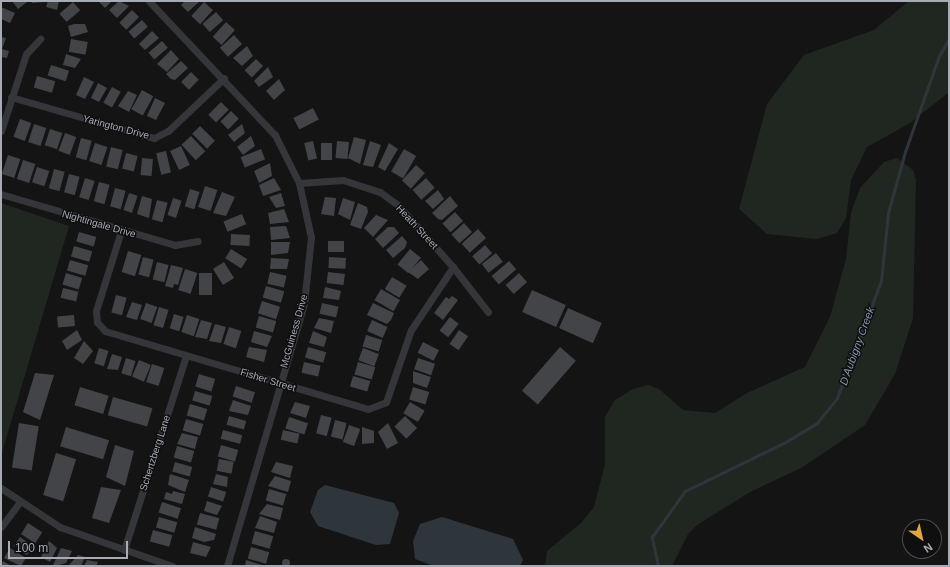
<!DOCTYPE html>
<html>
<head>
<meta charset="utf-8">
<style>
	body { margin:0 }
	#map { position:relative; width:950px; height:567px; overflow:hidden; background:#141415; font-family:Helvetica,sans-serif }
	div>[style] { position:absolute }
	.green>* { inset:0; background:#202721 }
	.water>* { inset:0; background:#2e363c }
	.stream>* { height:2.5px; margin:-1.25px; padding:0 1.25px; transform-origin:1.25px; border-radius:1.25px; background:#2e363c }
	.building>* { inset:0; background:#434448; transform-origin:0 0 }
	.round { border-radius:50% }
	.minor>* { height:7px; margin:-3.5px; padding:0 3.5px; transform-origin:3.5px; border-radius:3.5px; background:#35363a }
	span { translate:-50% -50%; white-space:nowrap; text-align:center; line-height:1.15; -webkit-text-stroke:3px #0f0f10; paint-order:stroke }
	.street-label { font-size:10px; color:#a7abb4 }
	.water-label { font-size:11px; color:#8199ac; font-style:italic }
	.frame { position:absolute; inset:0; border:2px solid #a7abb4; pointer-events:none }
	.north { position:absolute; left:902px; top:519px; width:40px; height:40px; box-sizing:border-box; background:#0f0f10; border:1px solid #4c4d52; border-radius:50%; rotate:146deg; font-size:11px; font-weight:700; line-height:16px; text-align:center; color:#a7abb4 }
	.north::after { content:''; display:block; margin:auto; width:14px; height:18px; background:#dfa742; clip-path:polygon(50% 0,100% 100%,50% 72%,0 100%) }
	.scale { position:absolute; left:8px; top:541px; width:120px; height:18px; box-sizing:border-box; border:2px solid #a7abb4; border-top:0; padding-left:5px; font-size:12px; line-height:14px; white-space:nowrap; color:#a7abb4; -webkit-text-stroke:3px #0f0f10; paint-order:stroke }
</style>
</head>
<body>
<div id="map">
	<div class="green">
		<i style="clip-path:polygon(909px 1px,949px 1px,949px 92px,910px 123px,867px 147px,851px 180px,846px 218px,837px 233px,817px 239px,767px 234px,739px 209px,767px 104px,804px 55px,874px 30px)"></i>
		<i style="clip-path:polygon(897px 158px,913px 170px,916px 180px,913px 318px,895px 374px,865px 425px,801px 468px,750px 492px,697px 525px,688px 534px,672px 566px,545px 566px,547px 551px,581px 523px,594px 507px,605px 464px,605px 417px,614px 401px,633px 389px,648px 385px,659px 389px,683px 410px,715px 413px,747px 393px,805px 367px,830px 317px,846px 259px,851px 213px,860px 188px,884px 162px)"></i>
		<i style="clip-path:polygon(1px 203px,69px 226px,1px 456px)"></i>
	</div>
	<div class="water">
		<i style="clip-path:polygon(325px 485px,394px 503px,399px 513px,390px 544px,376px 545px,318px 526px,310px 512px,318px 490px)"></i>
		<i style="clip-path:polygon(442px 517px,513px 539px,523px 560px,520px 566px,434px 566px,415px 559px,413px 541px,420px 524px)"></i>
	</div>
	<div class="stream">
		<i style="left:658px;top:566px;width:30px;rotate:-102deg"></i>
		<i style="left:652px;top:537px;width:57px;rotate:-54.3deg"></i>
		<i style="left:685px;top:491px;width:110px;rotate:-25.9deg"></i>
		<i style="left:784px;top:443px;width:39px;rotate:-31deg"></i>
		<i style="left:817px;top:423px;width:32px;rotate:-51deg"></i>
		<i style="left:837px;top:398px;width:125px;rotate:-69.4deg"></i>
		<i style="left:881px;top:281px;width:68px;rotate:-84.1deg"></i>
		<i style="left:888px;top:213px;width:63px;rotate:-74.4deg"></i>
		<i style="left:905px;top:152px;width:102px;rotate:-70.5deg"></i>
		<i style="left:939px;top:56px;width:20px;rotate:-60deg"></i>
	</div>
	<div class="building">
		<i style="clip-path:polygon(12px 1px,27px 1px,27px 2px,18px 9px)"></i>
		<i style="clip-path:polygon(31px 1px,44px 1px,44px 2px,32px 3px)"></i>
		<i style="clip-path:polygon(48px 1px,59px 1px,57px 10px,46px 7px)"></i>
		<i style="clip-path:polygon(98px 1px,112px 1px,105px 8px)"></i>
		<i style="clip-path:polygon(119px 1px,129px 6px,117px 18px,109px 10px)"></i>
		<i style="clip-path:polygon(185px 1px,200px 1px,188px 12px,181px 5px)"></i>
		<i style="left:73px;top:2px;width:11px;height:18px;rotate:49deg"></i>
		<i style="left:204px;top:2px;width:12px;height:19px;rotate:42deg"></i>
		<i style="clip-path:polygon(1px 7px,15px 13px,10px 23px,1px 19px)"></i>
		<i style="left:132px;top:10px;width:10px;height:18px;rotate:45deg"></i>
		<i style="left:216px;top:12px;width:11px;height:18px;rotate:49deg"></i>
		<i style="left:142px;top:20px;width:9px;height:18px;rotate:49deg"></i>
		<i style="left:226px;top:22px;width:12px;height:20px;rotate:42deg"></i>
		<i style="clip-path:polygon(74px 24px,85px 24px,88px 32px,71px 37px,68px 26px)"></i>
		<i style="clip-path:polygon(152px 31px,159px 38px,145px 50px,139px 44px)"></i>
		<i style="left:234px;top:35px;width:12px;height:19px;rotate:48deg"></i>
		<i style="clip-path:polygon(1px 37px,6px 38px,2px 49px,9px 51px,7px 58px,1px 57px)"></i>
		<i style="left:71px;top:39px;width:17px;height:13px;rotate:10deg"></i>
		<i style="left:162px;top:41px;width:9px;height:18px;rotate:49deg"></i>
		<i style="clip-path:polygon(247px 46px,253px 56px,242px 66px,233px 58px)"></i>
		<i style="clip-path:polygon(171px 50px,179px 59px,167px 72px,157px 64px)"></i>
		<i style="clip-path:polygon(66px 54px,81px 59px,75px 68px,63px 65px)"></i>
		<i style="left:256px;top:59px;width:10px;height:16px;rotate:45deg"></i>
		<i style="clip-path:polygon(181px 61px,188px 68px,175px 80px,171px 79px,166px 74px)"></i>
		<i style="left:51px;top:65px;width:19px;height:11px;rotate:18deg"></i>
		<i style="clip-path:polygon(268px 67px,273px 77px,259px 87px,254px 81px)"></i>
		<i style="left:191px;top:72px;width:11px;height:14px;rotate:45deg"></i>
		<i style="left:37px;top:76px;width:19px;height:12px;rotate:16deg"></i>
		<i style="clip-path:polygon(84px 77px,94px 82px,85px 99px,76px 95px)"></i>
		<i style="clip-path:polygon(279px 79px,285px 90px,274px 100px,266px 91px)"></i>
		<i style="clip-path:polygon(98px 83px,107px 88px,99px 102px,91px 98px)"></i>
		<i style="left:112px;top:87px;width:10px;height:18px;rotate:29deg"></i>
		<i style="left:142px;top:90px;width:13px;height:22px;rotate:29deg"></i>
		<i style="clip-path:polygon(128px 91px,137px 95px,129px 112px,118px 106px)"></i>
		<i style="clip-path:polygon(155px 98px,165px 103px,156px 120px,147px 116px)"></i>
		<i style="left:221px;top:102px;width:11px;height:18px;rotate:45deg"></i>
		<i style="left:313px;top:108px;width:13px;height:22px;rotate:63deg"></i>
		<i style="left:231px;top:111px;width:11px;height:15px;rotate:45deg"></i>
		<i style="left:20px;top:119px;width:12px;height:19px;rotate:20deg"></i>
		<i style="left:34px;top:124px;width:13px;height:19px;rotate:18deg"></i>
		<i style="clip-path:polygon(242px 124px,245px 133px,234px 142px,228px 135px)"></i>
		<i style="left:200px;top:126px;width:21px;height:11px;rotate:45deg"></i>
		<i style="left:50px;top:129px;width:13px;height:17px;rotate:18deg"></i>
		<i style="left:65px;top:133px;width:12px;height:19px;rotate:20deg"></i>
		<i style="left:191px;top:136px;width:21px;height:13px;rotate:47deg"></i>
		<i style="clip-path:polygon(251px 136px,255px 146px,243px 155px,237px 147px)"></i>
		<i style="clip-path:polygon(354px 137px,366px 140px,360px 164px,348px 158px)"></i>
		<i style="left:81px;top:138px;width:11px;height:20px;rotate:15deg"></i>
		<i style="left:313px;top:141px;width:18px;height:9px;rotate:77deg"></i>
		<i style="left:337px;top:141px;width:12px;height:17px;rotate:5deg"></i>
		<i style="clip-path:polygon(370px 141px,381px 145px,373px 167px,363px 165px)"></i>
		<i style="left:95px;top:143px;width:13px;height:19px;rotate:18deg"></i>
		<i style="left:321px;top:143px;width:11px;height:17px"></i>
		<i style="clip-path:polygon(389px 143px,398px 149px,385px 171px,378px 167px)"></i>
		<i style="left:181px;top:146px;width:21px;height:12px;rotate:65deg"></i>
		<i style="left:111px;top:147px;width:12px;height:20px;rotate:14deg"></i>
		<i style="left:261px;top:149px;width:11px;height:22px;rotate:68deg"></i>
		<i style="left:404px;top:149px;width:14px;height:26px;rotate:30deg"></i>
		<i style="left:166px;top:151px;width:22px;height:10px;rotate:77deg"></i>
		<i style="left:126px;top:153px;width:12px;height:16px;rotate:14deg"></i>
		<i style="left:8px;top:155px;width:13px;height:20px;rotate:18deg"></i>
		<i style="left:142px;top:158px;width:11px;height:17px;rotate:5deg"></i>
		<i style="left:23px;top:160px;width:13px;height:20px;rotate:18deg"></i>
		<i style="clip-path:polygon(270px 163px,272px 176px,259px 183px,254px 171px)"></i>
		<i style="left:416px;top:165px;width:12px;height:21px;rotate:42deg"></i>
		<i style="left:37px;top:167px;width:13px;height:16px;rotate:18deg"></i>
		<i style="left:54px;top:169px;width:11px;height:20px;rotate:15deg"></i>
		<i style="left:69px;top:174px;width:11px;height:19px;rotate:15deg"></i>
		<i style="left:85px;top:178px;width:10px;height:20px;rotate:17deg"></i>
		<i style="clip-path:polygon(274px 178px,281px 190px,263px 196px,259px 185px)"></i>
		<i style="left:426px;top:178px;width:13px;height:18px;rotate:48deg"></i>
		<i style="left:99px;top:182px;width:11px;height:20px;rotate:15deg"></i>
		<i style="left:205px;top:186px;width:13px;height:22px;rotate:18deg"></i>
		<i style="left:115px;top:188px;width:11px;height:19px;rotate:15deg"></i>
		<i style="left:190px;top:189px;width:10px;height:18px;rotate:17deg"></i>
		<i style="clip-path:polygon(438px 190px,444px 199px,433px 209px,425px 201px)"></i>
		<i style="clip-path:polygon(222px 192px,235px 197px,226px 216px,213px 213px)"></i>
		<i style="left:129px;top:193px;width:9px;height:18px;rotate:18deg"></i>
		<i style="clip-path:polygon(281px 193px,285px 206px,276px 208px,269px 197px)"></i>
		<i style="clip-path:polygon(142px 196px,152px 199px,149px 218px,137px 214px)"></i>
		<i style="clip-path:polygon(450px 196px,458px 206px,442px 220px,438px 219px,432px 213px)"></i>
		<i style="clip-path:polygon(325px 197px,336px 198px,334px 216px,321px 214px)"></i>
		<i style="left:173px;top:198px;width:9px;height:18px;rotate:18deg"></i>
		<i style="clip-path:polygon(343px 198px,355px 202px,350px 220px,338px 214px)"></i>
		<i style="left:157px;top:200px;width:11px;height:20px;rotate:15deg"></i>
		<i style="clip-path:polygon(358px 203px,367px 207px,368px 212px,361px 229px,350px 225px)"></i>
		<i style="clip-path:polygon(284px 209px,289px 222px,270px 224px,268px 213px)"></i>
		<i style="left:455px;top:212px;width:12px;height:17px;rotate:48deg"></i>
		<i style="left:242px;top:214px;width:11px;height:20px;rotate:68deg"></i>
		<i style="clip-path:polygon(376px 215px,388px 220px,373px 237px,364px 228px)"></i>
		<i style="left:464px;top:223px;width:12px;height:17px;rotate:48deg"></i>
		<i style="clip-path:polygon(286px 226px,290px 238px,271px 240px,270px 227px)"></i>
		<i style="clip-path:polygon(388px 227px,394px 227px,399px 233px,383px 248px,375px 239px)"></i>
		<i style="left:478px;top:229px;width:12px;height:22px;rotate:48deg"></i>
		<i style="left:79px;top:232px;width:18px;height:10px;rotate:16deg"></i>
		<i style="left:231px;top:234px;width:19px;height:11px;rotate:3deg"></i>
		<i style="clip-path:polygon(402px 236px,407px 242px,405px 248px,393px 258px,386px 250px)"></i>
		<i style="left:328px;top:241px;width:16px;height:11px"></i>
		<i style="clip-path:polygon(271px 242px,290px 242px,288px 253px,271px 255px)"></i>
		<i style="left:485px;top:245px;width:11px;height:17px;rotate:49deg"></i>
		<i style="left:74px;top:246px;width:19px;height:11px;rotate:16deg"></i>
		<i style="left:231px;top:249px;width:19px;height:11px;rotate:32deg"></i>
		<i style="left:410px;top:249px;width:14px;height:20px;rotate:39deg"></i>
		<i style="left:128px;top:251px;width:14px;height:22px;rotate:17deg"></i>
		<i style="left:496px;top:253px;width:11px;height:18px;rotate:52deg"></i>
		<i style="left:143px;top:257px;width:11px;height:18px;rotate:15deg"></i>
		<i style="left:329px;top:257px;width:17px;height:11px;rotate:3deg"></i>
		<i style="clip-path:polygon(271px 258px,289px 259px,287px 269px,270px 269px)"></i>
		<i style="left:70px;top:260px;width:19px;height:11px;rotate:16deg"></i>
		<i style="clip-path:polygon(421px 260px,429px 269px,418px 279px,408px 272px)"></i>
		<i style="left:509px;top:261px;width:11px;height:23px;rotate:49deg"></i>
		<i style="left:157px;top:262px;width:12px;height:18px;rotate:14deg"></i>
		<i style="left:224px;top:262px;width:19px;height:13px;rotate:58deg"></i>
		<i style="clip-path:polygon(171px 265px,183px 268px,178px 285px,174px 284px,173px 288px,165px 286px)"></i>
		<i style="left:185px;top:269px;width:13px;height:22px;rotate:18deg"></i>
		<i style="left:270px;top:272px;width:17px;height:12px;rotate:13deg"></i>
		<i style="left:328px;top:272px;width:17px;height:11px;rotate:7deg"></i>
		<i style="left:66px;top:273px;width:17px;height:12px;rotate:17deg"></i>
		<i style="left:199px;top:273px;width:13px;height:22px"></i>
		<i style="left:519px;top:273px;width:12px;height:18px;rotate:48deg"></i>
		<i style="left:392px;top:277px;width:17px;height:14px;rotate:31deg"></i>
		<i style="left:266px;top:286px;width:19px;height:12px;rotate:16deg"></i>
		<i style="clip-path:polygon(325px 287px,341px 291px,339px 300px,323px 298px)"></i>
		<i style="left:63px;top:288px;width:16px;height:10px;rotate:14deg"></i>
		<i style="left:381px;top:289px;width:22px;height:13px;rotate:30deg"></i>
		<i style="left:532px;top:290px;width:37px;height:24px;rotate:24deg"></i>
		<i style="left:116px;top:295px;width:11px;height:18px;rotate:15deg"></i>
		<i style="clip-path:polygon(452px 296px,458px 300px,443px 320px,434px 313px,446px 297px,449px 299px)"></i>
		<i style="left:262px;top:301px;width:19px;height:13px;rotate:18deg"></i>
		<i style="clip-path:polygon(132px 302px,142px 305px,137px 320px,126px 317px)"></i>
		<i style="left:146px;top:303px;width:12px;height:17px;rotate:20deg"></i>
		<i style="left:322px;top:303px;width:17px;height:11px;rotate:13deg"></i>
		<i style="clip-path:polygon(373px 303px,394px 313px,391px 320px,387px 324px,367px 315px)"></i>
		<i style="left:159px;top:307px;width:10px;height:19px;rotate:17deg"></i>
		<i style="left:568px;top:308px;width:37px;height:22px;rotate:24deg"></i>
		<i style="left:174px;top:314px;width:10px;height:15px;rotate:17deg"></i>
		<i style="left:74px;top:315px;width:11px;height:17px;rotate:85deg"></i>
		<i style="left:187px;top:315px;width:13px;height:18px;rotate:18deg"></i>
		<i style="left:259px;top:316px;width:18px;height:12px;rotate:16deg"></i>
		<i style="left:450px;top:317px;width:11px;height:17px;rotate:38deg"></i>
		<i style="clip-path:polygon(319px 318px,334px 321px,331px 333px,314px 328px)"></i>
		<i style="clip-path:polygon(201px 320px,212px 323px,207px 339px,195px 337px)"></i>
		<i style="left:372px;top:320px;width:17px;height:12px;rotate:24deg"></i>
		<i style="clip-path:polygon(215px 324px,226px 327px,221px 343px,209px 341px)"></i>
		<i style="left:229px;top:327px;width:13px;height:18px;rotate:18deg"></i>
		<i style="clip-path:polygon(77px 330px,82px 340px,67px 350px,62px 341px)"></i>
		<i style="left:459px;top:330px;width:11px;height:17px;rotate:34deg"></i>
		<i style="clip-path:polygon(254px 331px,272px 336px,267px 347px,251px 342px)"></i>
		<i style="clip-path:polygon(313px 331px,327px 337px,324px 347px,309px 343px)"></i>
		<i style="left:366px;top:335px;width:17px;height:12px;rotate:17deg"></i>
		<i style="clip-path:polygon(84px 341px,93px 351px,83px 364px,74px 358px)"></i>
		<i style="left:423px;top:342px;width:18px;height:12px;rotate:27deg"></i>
		<i style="clip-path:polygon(249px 347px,267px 350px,264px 362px,246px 357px)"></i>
		<i style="left:308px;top:347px;width:19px;height:11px;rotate:16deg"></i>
		<i style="left:560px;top:347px;width:21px;height:58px;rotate:41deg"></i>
		<i style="left:99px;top:348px;width:10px;height:16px;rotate:17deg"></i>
		<i style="left:363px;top:348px;width:17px;height:13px;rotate:21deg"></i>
		<i style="clip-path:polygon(112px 354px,122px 357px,118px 370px,107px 369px)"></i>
		<i style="left:126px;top:358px;width:10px;height:16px;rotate:17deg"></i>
		<i style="left:418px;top:358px;width:18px;height:12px;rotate:19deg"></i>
		<i style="left:139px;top:360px;width:13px;height:18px;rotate:23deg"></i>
		<i style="left:304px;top:362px;width:17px;height:11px;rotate:13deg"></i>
		<i style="left:358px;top:362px;width:18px;height:13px;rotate:16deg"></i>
		<i style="left:152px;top:364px;width:13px;height:19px;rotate:18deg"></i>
		<i style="clip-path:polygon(413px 371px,431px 377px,427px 388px,413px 383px)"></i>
		<i style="clip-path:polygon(35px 373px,54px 375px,40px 420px,23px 412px)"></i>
		<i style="left:199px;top:374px;width:17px;height:13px;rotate:17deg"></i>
		<i style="left:353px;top:376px;width:18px;height:11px;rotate:16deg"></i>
		<i style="left:236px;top:386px;width:20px;height:11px;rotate:18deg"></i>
		<i style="left:80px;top:387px;width:30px;height:19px;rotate:17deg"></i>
		<i style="left:413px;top:387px;width:17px;height:13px;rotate:17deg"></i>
		<i style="left:195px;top:391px;width:18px;height:10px;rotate:16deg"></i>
		<i style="left:113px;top:397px;width:41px;height:19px;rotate:16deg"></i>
		<i style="clip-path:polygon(233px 400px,251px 406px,248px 415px,229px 411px)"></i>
		<i style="clip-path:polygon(295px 402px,310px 406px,306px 418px,290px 413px)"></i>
		<i style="left:410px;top:402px;width:17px;height:13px;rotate:31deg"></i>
		<i style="left:190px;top:404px;width:18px;height:12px;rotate:16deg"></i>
		<i style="left:321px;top:415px;width:11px;height:19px;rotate:15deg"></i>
		<i style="left:229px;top:416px;width:18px;height:9px;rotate:16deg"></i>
		<i style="left:405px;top:416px;width:17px;height:15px;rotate:45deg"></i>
		<i style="left:289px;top:417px;width:20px;height:12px;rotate:18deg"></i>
		<i style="left:186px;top:419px;width:18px;height:12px;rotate:16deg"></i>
		<i style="left:335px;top:420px;width:12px;height:17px;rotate:14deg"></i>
		<i style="left:19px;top:423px;width:20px;height:45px;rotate:9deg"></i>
		<i style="clip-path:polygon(388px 423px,398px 443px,387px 449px,378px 432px)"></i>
		<i style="left:349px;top:425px;width:12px;height:18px;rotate:20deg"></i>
		<i style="left:66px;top:427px;width:45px;height:20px;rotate:17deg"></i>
		<i style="clip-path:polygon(362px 427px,374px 431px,374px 443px,362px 444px)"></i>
		<i style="left:223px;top:430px;width:20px;height:9px;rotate:15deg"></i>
		<i style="left:283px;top:430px;width:17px;height:10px;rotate:13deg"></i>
		<i style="clip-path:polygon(182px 433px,198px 437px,195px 449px,177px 444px)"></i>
		<i style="clip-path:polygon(115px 445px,134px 451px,125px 486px,106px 477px)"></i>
		<i style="left:221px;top:445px;width:18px;height:12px;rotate:16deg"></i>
		<i style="left:177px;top:446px;width:18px;height:12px;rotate:16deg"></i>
		<i style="left:56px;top:453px;width:21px;height:44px;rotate:17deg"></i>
		<i style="left:219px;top:459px;width:15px;height:12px;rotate:11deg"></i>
		<i style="left:175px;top:462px;width:18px;height:10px;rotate:16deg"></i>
		<i style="clip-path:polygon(276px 462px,293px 466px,290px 478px,271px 472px)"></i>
		<i style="clip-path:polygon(170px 474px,189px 480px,185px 492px,168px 485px)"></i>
		<i style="clip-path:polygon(216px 474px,228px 477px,227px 487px,213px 484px)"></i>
		<i style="clip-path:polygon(275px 476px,291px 481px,288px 492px,268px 486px)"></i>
		<i style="clip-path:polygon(101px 487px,121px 490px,109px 523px,92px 518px)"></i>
		<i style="left:211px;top:487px;width:16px;height:10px;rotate:18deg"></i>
		<i style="left:269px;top:489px;width:18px;height:12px;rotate:16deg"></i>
		<i style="clip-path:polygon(173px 491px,185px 494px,182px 504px,164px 499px,166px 492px,172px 494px)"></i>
		<i style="clip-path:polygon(207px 501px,222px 506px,217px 515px,204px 511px)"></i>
		<i style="left:162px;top:502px;width:20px;height:11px;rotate:18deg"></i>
		<i style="clip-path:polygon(267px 504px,283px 508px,280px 520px,259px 514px)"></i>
		<i style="left:200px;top:513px;width:20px;height:12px;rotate:15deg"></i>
		<i style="clip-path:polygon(260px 516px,277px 522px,274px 533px,255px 528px)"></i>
		<i style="left:159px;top:517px;width:19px;height:11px;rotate:16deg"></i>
		<i style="left:28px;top:523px;width:17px;height:13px;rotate:33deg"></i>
		<i style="clip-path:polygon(195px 527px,216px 534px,214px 540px,204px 542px,192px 538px)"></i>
		<i style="left:153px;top:530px;width:20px;height:12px;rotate:15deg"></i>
		<i style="left:255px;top:531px;width:19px;height:13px;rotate:16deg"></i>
		<i style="left:20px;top:537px;width:16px;height:11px;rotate:35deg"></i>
		<i style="clip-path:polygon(49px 541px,57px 548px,50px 562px,41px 557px)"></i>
		<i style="clip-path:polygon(193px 542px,211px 547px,206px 557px,190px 553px)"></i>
		<i style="left:251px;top:547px;width:19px;height:12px;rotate:16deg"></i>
		<i style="clip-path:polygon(10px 548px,26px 558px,21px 566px,4px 558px)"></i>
		<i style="clip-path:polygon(61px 548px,72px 551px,66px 563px,56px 566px,53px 565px)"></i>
		<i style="clip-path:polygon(78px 555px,85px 557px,81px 566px,68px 566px)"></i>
		<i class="round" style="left:282px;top:559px;width:8px;height:8px"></i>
		<i style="clip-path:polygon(87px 560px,98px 562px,96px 566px,84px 566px)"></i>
		<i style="clip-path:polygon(246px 560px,265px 566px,245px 566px)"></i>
		<i style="clip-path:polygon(3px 561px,11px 566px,1px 566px)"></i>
	</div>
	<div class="minor">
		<i style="left:149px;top:1px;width:184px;rotate:46.8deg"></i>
		<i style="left:275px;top:135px;width:54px;rotate:63.4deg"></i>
		<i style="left:299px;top:183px;width:55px;rotate:77.5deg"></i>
		<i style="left:311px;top:237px;width:67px;rotate:96deg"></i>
		<i style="left:304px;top:304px;width:273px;rotate:106.4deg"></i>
		<i style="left:11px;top:97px;width:149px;rotate:16deg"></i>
		<i style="left:154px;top:138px;width:16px;rotate:-27deg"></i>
		<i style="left:168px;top:131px;width:77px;rotate:-43.4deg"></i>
		<i style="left:1px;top:131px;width:81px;rotate:-72deg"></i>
		<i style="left:26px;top:54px;width:21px;rotate:-47deg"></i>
		<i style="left:299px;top:183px;width:44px;rotate:-3.9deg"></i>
		<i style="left:343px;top:180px;width:39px;rotate:18deg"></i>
		<i style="left:380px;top:192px;width:24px;rotate:36deg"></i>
		<i style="left:399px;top:206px;width:81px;rotate:48.5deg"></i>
		<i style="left:453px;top:267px;width:57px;rotate:52.1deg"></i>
		<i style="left:1px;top:194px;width:181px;rotate:16.3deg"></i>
		<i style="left:175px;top:245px;width:23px;rotate:-10deg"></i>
		<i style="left:121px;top:231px;width:84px;rotate:107.4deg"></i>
		<i style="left:96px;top:311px;width:11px;rotate:85deg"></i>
		<i style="left:97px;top:322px;width:12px;rotate:48deg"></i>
		<i style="left:105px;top:331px;width:274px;rotate:16.5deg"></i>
		<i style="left:368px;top:409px;width:19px;rotate:-21deg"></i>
		<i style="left:386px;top:402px;width:76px;rotate:-70.9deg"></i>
		<i style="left:411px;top:330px;width:76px;rotate:-56.3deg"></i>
		<i style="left:1px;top:488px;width:71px;rotate:33.5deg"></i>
		<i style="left:60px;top:527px;width:119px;rotate:19.2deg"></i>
		<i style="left:1px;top:527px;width:31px;rotate:-53deg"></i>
		<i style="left:124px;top:550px;width:204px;rotate:-72.3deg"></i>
	</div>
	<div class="street-label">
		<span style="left:116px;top:127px;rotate:15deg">Yarington Drive</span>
		<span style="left:99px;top:224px;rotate:16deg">Nightingale Drive</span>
		<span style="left:417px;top:227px;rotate:47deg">Heath Street</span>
		<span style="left:294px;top:331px;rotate:-74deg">McGuiness Drive</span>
		<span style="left:268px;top:380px;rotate:17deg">Fisher Street</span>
		<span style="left:155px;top:453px;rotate:-72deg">Schertzberg Lane</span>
	</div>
	<div class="water-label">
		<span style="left:857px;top:346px;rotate:-70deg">D'Aubigny Creek</span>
	</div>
	<div class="frame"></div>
	<div class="north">N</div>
	<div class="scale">100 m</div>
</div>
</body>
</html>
